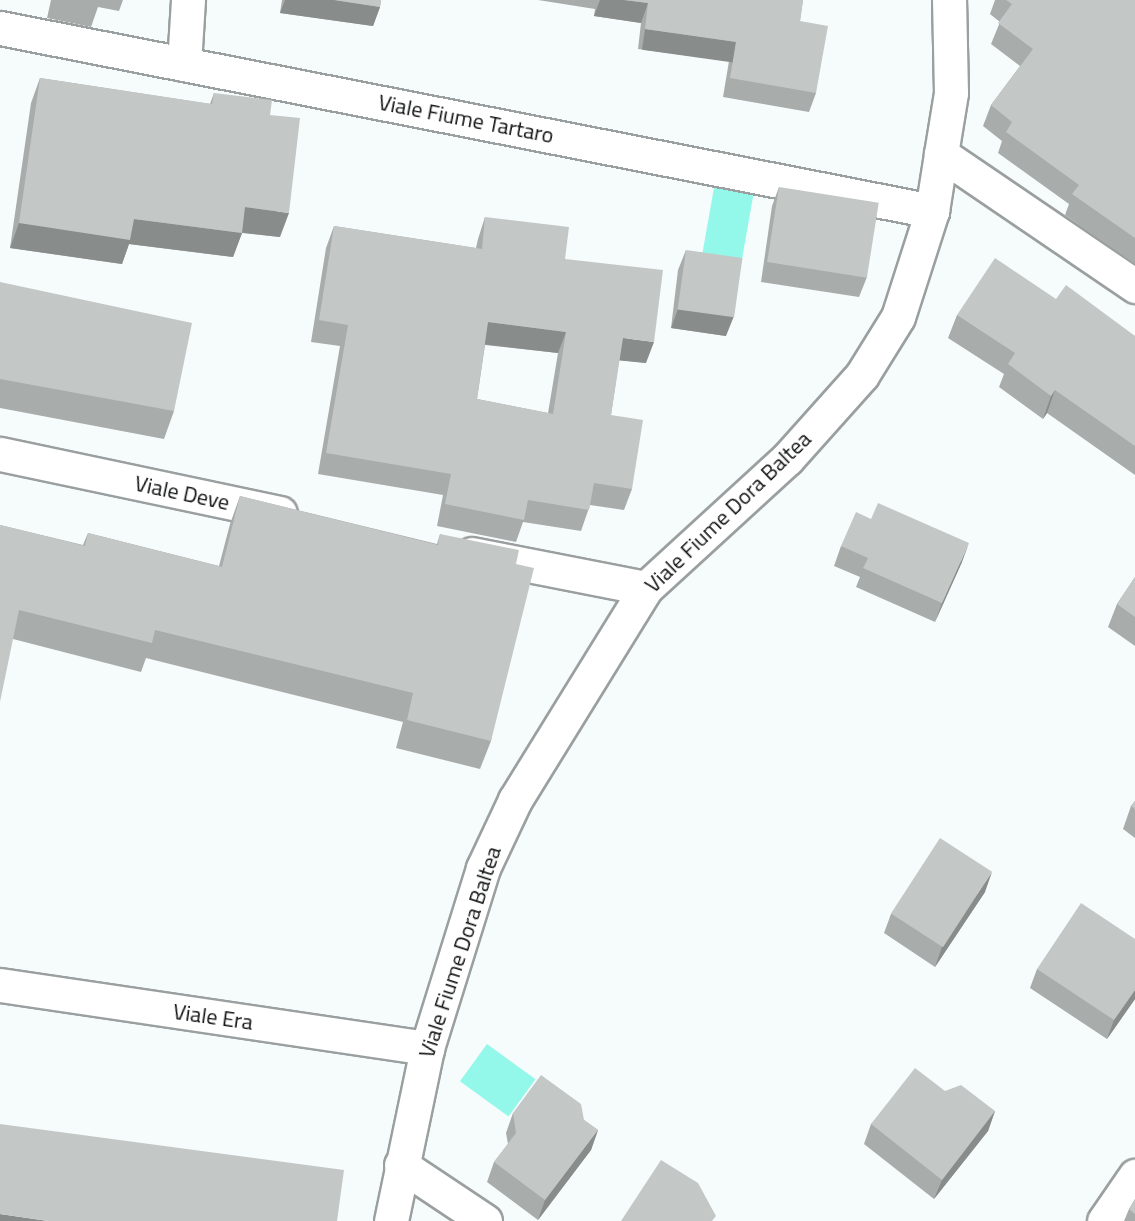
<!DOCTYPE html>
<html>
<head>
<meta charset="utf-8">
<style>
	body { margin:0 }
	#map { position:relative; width:1135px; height:1221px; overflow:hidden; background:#f6fcfb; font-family:"Titillium Web",sans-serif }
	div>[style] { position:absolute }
	.water>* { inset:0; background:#93f8ea; transform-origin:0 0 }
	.roads { filter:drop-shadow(2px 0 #9a9f9f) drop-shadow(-2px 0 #9a9f9f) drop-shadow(0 2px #9a9f9f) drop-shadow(0 -2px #9a9f9f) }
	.minor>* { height:33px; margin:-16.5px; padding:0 16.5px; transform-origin:16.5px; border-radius:16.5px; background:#fff }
	.wall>* { inset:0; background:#a8acab }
	.shaded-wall>* { inset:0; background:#888c8b; transform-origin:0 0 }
	.building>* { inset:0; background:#c3c8c7; transform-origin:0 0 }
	span { translate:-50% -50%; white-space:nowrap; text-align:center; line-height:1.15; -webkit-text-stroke:4.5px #fff; paint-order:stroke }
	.street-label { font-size:22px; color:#0e100f }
</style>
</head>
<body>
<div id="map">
	<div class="water">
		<i style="left:715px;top:182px;width:40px;height:84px;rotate:10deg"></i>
		<i style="left:487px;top:1044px;width:60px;height:46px;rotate:36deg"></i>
	</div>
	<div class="roads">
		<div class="minor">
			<i style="left:0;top:28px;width:950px;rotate:11.11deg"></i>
			<i style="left:184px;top:64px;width:64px;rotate:-86.4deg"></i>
			<i style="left:941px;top:154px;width:235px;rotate:34.2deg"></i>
			<i style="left:0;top:454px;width:286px;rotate:11.9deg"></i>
			<i style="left:472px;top:554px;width:177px;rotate:11.1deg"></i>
			<i style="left:0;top:985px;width:432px;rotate:8.4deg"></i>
			<i style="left:401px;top:1165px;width:101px;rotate:33.7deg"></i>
			<i style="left:391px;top:1221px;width:177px;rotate:-78.2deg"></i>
			<i style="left:427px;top:1048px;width:189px;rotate:-72.7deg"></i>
			<i style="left:483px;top:868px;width:75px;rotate:-64.8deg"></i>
			<i style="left:515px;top:800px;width:249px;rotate:-58.3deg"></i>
			<i style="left:646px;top:588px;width:191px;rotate:-42.5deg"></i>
			<i style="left:787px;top:459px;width:113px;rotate:-48.2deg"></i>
			<i style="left:862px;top:375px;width:68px;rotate:-58.2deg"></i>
			<i style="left:898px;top:317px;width:111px;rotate:-72.2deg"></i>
			<i style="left:932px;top:211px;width:58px;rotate:-81deg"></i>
			<i style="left:941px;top:154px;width:62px;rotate:-80.7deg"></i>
			<i style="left:951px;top:93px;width:93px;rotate:-91.2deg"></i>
			<i style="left:1104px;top:1221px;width:55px;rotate:-55.4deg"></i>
		</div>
	</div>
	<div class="wall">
		<i style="clip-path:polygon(51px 0,123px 0,119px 11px,98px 7px,91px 27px,47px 18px)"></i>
		<i style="clip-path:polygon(282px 0,381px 0,380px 7px,373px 26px,280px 13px)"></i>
		<i style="clip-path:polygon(538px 0,803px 0,800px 21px,816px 93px,809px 112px,723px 97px,729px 61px,638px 49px,641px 23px,594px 16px,595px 9px)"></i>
		<i style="clip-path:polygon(995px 0,1135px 0,1135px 264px,1065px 215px,1069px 204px,998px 153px,1002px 141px,983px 126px,991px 105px,1020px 66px,991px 44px,1000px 22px,990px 14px)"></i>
		<i style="clip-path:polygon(40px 78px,210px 104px,214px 93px,270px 115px,280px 237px,242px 233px,233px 257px,129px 244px,122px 264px,10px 248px,31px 103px)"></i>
		<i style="clip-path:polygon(779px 187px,867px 277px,859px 297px,761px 282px,772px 206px)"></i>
		<i style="clip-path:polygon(evenodd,485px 217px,565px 259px,646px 363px,619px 360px,611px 415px,632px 489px,624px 510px,590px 505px,581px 531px,523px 522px,516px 542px,437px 526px,443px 495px,318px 474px,340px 346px,311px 342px,326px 248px,334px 226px,476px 248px,478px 239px,485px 217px,485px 345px,558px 353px,548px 413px,477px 399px,485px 345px)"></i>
		<i style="clip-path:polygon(686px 250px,726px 336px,671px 328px,678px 270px)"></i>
		<i style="clip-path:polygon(0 282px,174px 411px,164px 439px,0 408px)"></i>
		<i style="clip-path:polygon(1056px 299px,1135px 336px,1135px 475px,1047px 413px,1043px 419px,999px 387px,1004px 374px,948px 338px,957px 315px)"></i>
		<i style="clip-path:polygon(240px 496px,437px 544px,440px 534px,516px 564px,491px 741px,480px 769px,396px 748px,403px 722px,146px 658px,141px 672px,13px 639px,0 525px,83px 545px,88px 533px,219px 566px,230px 524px)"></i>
		<i style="clip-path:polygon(841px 546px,962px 562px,935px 622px,856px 587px,860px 577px,834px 566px)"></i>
		<i style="clip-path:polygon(1135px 577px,1135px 646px,1108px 627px,1117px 604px)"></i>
		<i style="clip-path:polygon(1135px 801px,1135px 838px,1123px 829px,1131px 806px)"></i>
		<i style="clip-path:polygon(985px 892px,935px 967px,884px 933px,891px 914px)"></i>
		<i style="clip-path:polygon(1135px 939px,1135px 999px,1107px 1039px,1030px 988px,1037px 969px)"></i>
		<i style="clip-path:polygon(945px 1091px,995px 1111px,988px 1131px,934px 1199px,864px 1144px,871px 1124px)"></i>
		<i style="clip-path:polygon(513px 1113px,584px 1120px,598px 1130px,591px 1150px,538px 1220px,487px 1182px,494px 1162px,508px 1144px,506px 1133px)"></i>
		<i style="clip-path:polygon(1135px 1199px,1135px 1221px,1124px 1221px,1129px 1209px)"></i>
	</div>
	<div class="shaded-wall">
		<i style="clip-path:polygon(285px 0,334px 0,380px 7px,373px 26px,280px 13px)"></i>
		<i style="clip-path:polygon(600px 0,624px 0,648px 3px,641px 23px,594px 16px)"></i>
		<i style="left:645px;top:29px;width:92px;height:21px;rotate:8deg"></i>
		<i style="clip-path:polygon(245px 207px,289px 213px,280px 237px,236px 232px)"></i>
		<i style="clip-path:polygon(134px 219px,242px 233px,233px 257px,129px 244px,122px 264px,10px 248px,19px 223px)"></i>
		<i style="clip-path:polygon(678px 309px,734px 316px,726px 336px,671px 328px)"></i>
		<i style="clip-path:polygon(488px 322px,566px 332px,558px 353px,481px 344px)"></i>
		<i style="clip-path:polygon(623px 338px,654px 342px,646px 363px,615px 360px)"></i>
		<i style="clip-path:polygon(1055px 390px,1047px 413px,1043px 419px,1051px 396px)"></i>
		<i style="clip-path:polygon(969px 543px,962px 562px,935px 622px,942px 603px)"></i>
		<i style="clip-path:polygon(992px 872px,985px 892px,935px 967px,942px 947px)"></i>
		<i style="clip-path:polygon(1135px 990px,1135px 999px,1107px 1039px,1114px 1020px)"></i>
		<i style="clip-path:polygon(995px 1111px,988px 1131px,934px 1199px,942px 1180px)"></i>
		<i style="clip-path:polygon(598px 1130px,591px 1150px,538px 1220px,545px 1200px)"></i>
		<i style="clip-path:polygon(0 1214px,48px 1221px,0 1221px)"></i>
	</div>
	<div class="building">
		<i style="clip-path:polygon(334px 0,381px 0,380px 7px)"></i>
		<i style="clip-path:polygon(624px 0,803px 0,800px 21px,828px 26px,816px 93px,730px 78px,736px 42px,645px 29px,648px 3px)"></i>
		<i style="clip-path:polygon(1006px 0,1135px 0,1135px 238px,1072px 194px,1079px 185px,1006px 132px,1012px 122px,991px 105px,1033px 49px,998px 23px,1012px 4px)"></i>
		<i style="clip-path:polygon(40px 78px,212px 104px,214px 93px,272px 100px,270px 115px,300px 118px,289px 213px,245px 207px,242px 233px,134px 219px,130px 240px,19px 223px)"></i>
		<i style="left:779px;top:187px;width:101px;height:76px;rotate:9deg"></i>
		<i style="clip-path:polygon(evenodd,485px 217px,569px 227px,565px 259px,663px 270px,654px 342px,623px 338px,611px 415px,643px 420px,632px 489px,594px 483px,589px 510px,528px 500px,524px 520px,445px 504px,451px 474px,326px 453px,348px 325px,319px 320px,334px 226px,482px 249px,485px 217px,488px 322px,566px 332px,553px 414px,477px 399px,488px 322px)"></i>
		<i style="left:686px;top:250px;width:57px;height:60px;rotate:8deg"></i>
		<i style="clip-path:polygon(995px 258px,1056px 299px,1066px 285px,1135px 336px,1135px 446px,1055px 390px,1051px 396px,1008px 364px,1015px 353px,957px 315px)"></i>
		<i style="clip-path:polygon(0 282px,192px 323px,174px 411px,0 379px)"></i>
		<i style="clip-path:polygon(240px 496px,438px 545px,440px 534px,519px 550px,516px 564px,534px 568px,491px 741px,407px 720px,413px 693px,155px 630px,152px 643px,19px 610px,0 702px,0 525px,85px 546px,88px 533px,222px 567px)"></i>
		<i style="clip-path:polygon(878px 503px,969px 543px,942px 603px,863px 568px,868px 558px,841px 546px,856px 512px,871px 519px)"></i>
		<i style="clip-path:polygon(1135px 577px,1135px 617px,1117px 604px)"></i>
		<i style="clip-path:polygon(1135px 801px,1135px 809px,1131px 806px)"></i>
		<i style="left:940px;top:838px;width:62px;height:90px;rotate:33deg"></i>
		<i style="clip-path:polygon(1081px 903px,1135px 939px,1135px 990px,1114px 1020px,1037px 969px)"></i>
		<i style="clip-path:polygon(915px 1068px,945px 1091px,961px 1085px,995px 1111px,942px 1180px,871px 1124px)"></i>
		<i style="clip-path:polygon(541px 1075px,581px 1104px,584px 1120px,598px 1130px,545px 1200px,494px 1162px,516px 1133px,513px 1113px)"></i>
		<i style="clip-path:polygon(0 1124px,344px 1170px,337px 1221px,48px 1221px,0 1214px)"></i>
		<i style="clip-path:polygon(661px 1160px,698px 1183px,716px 1216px,712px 1221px,621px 1221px)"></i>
		<i style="clip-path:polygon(1135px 1199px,1135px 1214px,1129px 1209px)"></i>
	</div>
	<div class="street-label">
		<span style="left:466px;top:119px;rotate:11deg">Viale Fiume Tartaro</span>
		<span style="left:182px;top:493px;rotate:12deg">Viale Deve</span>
		<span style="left:728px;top:512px;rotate:-44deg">Viale Fiume Dora Baltea</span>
		<span style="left:460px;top:952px;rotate:-72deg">Viale Fiume Dora Baltea</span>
		<span style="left:213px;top:1017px;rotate:8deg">Viale Era</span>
	</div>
</div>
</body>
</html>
